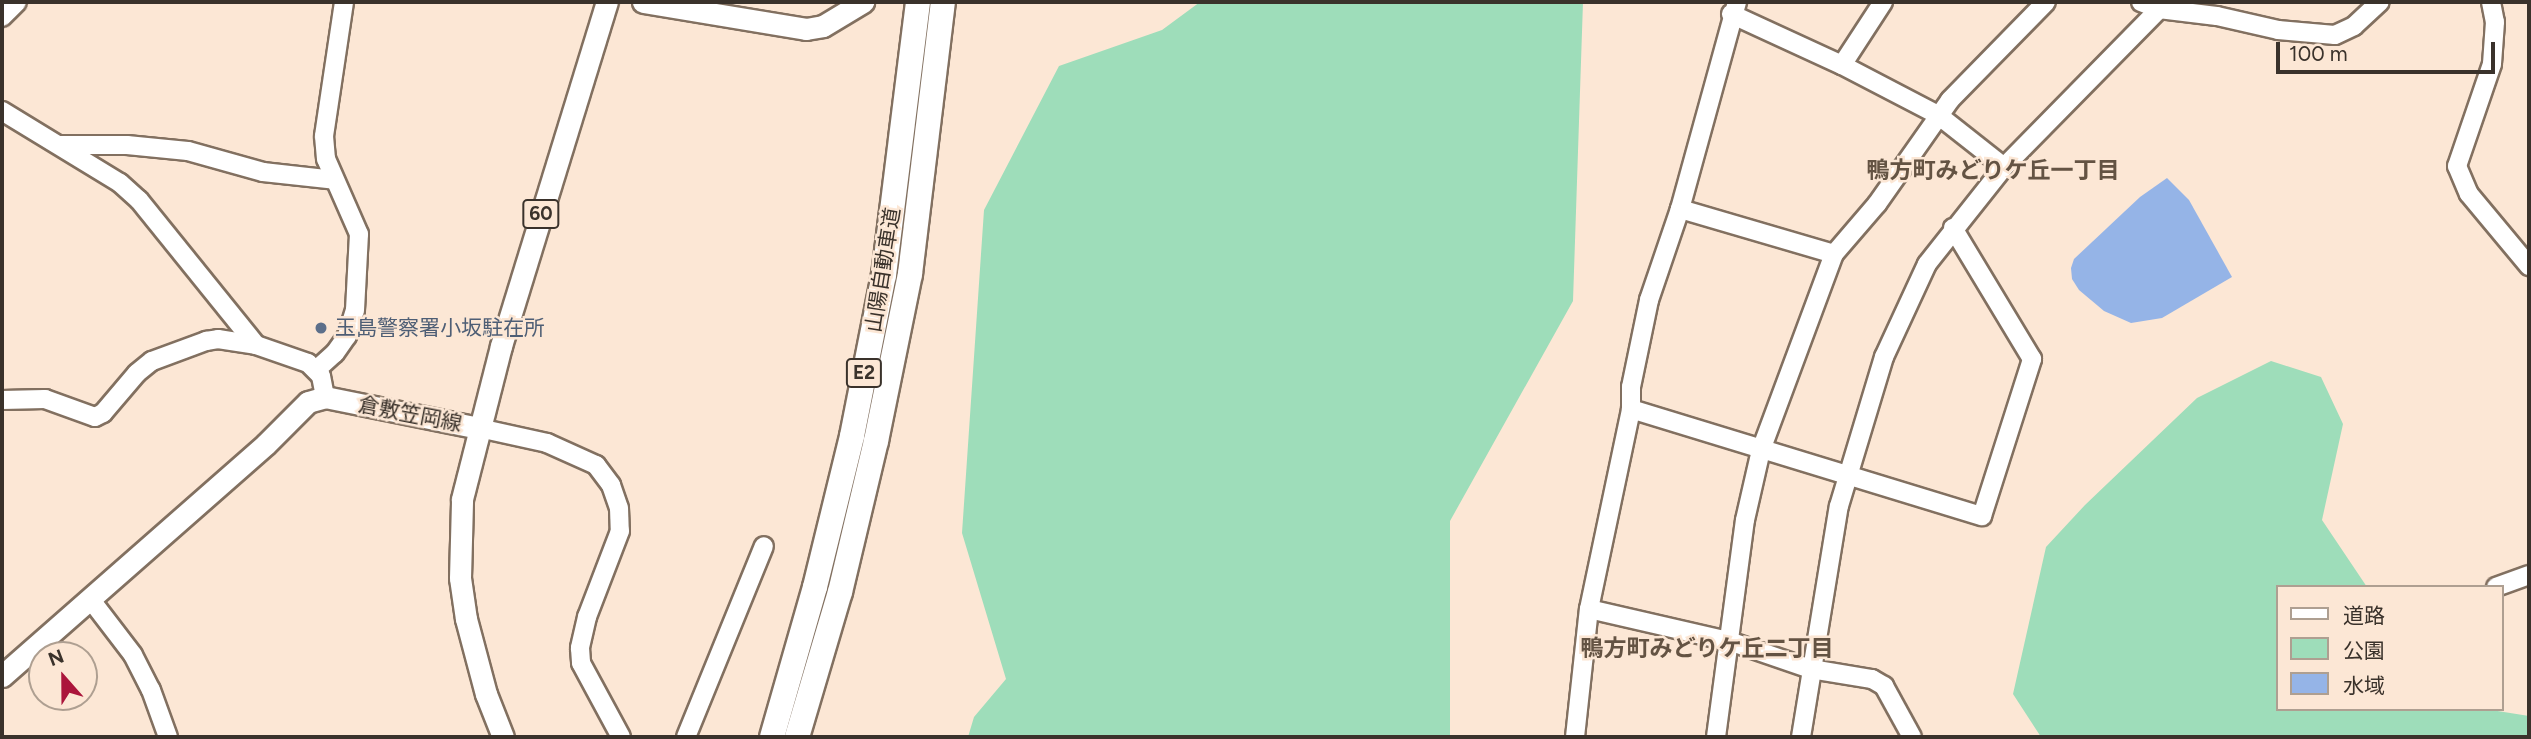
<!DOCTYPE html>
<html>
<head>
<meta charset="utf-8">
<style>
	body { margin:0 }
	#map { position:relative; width:2531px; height:739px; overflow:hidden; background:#fce7d5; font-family:Figtree,"Noto Sans JP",sans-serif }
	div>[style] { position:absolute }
	.green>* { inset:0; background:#9eddba }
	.water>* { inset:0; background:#95b4e7 }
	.roads { filter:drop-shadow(2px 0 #827060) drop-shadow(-2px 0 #827060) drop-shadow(0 2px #827060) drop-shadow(0 -2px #827060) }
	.minor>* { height:18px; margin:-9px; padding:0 9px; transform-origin:9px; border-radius:9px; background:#fff }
	.major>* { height:21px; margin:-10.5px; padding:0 10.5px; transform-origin:10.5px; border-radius:10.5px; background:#fff }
	.highway>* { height:24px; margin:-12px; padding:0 12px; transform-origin:12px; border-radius:12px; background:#fff }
	.dots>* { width:19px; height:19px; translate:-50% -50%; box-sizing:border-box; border:4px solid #fce7d5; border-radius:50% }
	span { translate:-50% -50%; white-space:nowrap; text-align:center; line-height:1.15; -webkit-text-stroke:5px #fce7d5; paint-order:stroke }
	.shield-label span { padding:2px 5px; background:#fce7d5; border:2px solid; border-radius:5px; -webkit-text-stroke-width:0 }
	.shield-label { font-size:19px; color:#3a322b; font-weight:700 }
	.street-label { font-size:21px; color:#3a322b }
	.service-label { font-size:21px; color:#4e5e75 }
	.left { translate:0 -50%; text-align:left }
	.neighbourhood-label { font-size:23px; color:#645343; font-weight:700 }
	.frame { position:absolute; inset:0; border:4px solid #3a322b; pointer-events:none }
	.legend { position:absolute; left:2276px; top:585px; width:228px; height:126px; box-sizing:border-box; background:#fce7d5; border:2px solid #ae9f91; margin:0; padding:9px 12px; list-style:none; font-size:21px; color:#3a322b }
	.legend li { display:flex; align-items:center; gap:14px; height:35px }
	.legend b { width:35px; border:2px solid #ae9f91 }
	.north { position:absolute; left:28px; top:641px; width:70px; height:70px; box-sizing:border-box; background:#fce7d5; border:2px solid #ae9f91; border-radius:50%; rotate:339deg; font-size:19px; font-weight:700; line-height:28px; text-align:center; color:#3a322b }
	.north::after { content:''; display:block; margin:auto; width:24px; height:32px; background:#ab153b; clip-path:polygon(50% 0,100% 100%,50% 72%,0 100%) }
	.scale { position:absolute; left:2276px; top:42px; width:219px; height:32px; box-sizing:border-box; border:4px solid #3a322b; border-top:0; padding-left:9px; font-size:21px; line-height:24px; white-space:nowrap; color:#3a322b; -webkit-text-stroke:5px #fce7d5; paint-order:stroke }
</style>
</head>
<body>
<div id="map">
	<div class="green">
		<i style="clip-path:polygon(1200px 2px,1583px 2px,1573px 301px,1450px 521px,1450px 737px,968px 737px,974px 717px,1006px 679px,962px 533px,984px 210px,1059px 66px,1162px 30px)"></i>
		<i style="clip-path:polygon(2271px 361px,2321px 377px,2343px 424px,2322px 520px,2367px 587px,2277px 587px,2277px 709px,2485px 709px,2529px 716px,2529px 737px,2041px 737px,2013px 694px,2046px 547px,2085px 505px,2197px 398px)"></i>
	</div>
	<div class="water">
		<i style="clip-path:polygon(2167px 178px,2189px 200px,2232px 277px,2162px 318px,2131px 323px,2104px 311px,2079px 290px,2072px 279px,2071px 268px,2074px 259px,2140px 197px)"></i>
	</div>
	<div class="roads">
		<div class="minor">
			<i style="left:2141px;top:2px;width:19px;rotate:21deg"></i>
			<i style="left:2159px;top:9px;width:58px;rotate:6.9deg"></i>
			<i style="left:2217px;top:16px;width:63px;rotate:12.9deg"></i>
			<i style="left:2278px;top:30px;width:57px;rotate:5deg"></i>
			<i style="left:2335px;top:35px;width:21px;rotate:-25deg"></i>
			<i style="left:2354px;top:26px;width:35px;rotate:-43deg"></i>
			<i style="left:2491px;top:2px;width:20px;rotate:79deg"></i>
			<i style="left:2495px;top:22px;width:42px;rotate:94.1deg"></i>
			<i style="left:2492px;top:64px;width:108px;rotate:108.9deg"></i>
			<i style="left:2457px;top:166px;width:30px;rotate:67deg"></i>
			<i style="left:2469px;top:194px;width:94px;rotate:50.2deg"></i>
			<i style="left:1731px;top:14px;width:122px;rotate:24.7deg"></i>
			<i style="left:1842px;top:65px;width:108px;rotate:27.5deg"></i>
			<i style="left:1938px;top:115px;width:84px;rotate:38.2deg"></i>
			<i style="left:2px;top:17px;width:21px;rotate:-45deg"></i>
			<i style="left:1842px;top:65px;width:75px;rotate:-56.9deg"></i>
			<i style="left:2px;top:111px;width:138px;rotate:31.4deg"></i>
			<i style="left:120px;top:183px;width:25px;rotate:42deg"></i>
			<i style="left:139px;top:200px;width:186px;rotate:51.1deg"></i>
			<i style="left:256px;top:345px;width:55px;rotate:19.1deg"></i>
			<i style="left:308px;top:363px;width:18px;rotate:45deg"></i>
			<i style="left:321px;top:376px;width:21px;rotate:79deg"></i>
			<i style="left:59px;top:145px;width:68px"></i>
			<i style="left:127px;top:145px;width:61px;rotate:5.6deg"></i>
			<i style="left:188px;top:151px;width:78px;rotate:15.6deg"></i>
			<i style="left:263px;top:172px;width:72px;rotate:6.3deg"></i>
			<i style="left:1680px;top:209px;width:160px;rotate:16.3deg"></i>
			<i style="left:316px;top:370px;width:25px;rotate:-42deg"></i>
			<i style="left:335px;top:353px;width:21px;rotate:-55deg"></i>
			<i style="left:347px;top:336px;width:27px;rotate:-73deg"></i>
			<i style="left:355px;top:310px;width:76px;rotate:-87deg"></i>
			<i style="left:359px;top:234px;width:82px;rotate:-113.7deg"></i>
			<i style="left:326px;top:159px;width:23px;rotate:-95deg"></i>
			<i style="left:324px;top:136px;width:135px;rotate:-81.5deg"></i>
			<i style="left:2px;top:400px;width:43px;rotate:-1.3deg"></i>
			<i style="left:45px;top:399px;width:53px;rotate:19.8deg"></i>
			<i style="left:95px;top:417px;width:9px;rotate:-27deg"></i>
			<i style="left:103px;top:413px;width:52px;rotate:-49.6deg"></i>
			<i style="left:137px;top:373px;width:19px;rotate:-39deg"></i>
			<i style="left:152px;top:361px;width:58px;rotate:-20.3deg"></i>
			<i style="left:206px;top:341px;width:12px;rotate:-9deg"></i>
			<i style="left:218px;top:339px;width:38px;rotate:9deg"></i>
			<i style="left:1631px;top:409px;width:367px;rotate:17deg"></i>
			<i style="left:1982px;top:516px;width:165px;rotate:-72.3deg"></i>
			<i style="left:2032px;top:359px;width:153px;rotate:-121.1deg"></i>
			<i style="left:479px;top:428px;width:70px;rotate:12.4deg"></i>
			<i style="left:547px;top:443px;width:54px;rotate:24.2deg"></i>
			<i style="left:596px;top:465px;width:25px;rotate:53deg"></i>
			<i style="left:611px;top:485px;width:24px;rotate:71deg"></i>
			<i style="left:619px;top:508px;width:23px;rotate:88deg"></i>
			<i style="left:620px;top:531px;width:92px;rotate:111deg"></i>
			<i style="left:587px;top:617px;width:32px;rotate:103deg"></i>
			<i style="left:580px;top:648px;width:15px;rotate:86deg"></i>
			<i style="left:581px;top:663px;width:84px;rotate:61.6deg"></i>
			<i style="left:2496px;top:587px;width:35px;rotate:-20deg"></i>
			<i style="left:91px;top:600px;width:69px;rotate:52.6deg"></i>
			<i style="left:133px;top:655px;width:39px;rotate:63deg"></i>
			<i style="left:151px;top:690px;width:50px;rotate:70.1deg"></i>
			<i style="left:1589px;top:609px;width:144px;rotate:12.9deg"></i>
			<i style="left:1729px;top:641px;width:87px;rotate:18.9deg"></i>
			<i style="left:1811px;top:669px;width:62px;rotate:9.3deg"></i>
			<i style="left:1872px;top:679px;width:14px;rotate:30deg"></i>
			<i style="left:1884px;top:686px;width:58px;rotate:61.2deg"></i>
			<i style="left:686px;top:737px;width:206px;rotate:-67.8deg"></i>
			<i style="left:1575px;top:737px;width:129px;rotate:-83.8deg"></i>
			<i style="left:1589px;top:609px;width:204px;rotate:-78.1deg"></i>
			<i style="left:1631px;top:409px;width:22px;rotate:-90deg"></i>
			<i style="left:1631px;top:387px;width:89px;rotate:-78.3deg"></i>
			<i style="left:1649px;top:300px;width:96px;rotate:-71.2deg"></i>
			<i style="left:1680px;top:209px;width:215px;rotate:-74.6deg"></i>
			<i style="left:1716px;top:737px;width:219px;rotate:-82.4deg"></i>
			<i style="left:1745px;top:520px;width:72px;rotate:-77.1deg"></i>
			<i style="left:1761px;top:450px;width:209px;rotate:-69.6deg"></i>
			<i style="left:1834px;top:254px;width:66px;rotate:-49.3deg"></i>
			<i style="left:1877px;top:204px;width:127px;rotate:-54.9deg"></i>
			<i style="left:1950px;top:100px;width:137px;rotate:-45.6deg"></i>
			<i style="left:1801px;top:737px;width:234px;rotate:-80.7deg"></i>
			<i style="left:1839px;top:506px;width:156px;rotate:-73.2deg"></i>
			<i style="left:1884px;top:357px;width:102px;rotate:-65.2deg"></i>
			<i style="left:1927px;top:264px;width:124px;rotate:-51.6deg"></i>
			<i style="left:2004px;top:167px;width:221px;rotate:-45.5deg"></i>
		</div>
		<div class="major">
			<i style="left:643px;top:2px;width:165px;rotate:9.4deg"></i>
			<i style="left:806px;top:29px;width:17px;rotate:-10deg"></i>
			<i style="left:823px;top:26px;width:47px;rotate:-31deg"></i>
			<i style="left:2px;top:676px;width:351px;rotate:-41.3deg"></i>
			<i style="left:266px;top:444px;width:59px;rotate:-45deg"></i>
			<i style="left:308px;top:402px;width:18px;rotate:-16deg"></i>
			<i style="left:325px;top:397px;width:157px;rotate:11.4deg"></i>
			<i style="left:503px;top:737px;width:46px;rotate:-111.6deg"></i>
			<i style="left:486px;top:694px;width:78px;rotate:-104.9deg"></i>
			<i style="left:466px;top:619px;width:41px;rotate:-98.3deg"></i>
			<i style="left:460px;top:578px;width:79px;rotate:-88.5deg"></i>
			<i style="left:462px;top:499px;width:158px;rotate:-75.7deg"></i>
			<i style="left:501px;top:346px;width:360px;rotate:-72.9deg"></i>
		</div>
		<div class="highway">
			<i style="left:772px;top:737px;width:156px;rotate:-74deg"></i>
			<i style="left:815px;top:587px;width:155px;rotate:-76.2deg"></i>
			<i style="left:852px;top:436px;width:164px;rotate:-78.8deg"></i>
			<i style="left:884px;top:275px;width:275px;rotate:-82.9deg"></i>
			<i style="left:797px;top:737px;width:151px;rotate:-73.5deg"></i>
			<i style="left:840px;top:592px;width:155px;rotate:-76.6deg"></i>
			<i style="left:876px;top:441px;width:170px;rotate:-78.5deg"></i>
			<i style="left:910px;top:274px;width:274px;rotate:-83.1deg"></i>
		</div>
	</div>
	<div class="dots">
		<i style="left:321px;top:328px;background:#5c6f8a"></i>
	</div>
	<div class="shield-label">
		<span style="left:541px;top:214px">60</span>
		<span style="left:864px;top:373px">E2</span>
	</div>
	<div class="street-label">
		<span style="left:883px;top:270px;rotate:-81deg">山陽自動車道</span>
		<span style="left:410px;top:414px;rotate:11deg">倉敷笠岡線</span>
	</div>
	<div class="service-label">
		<span class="left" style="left:335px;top:328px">玉島警察署小坂駐在所</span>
	</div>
	<div class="neighbourhood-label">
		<span style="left:1993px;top:170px">鴨方町みどりケ丘一丁目</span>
		<span style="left:1707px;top:648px">鴨方町みどりケ丘二丁目</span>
	</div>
	<div class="frame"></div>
	<ul class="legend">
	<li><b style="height:9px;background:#fff"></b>道路</li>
	<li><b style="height:19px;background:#9eddba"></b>公園</li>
	<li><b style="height:19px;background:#95b4e7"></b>水域</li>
	</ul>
	<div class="north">N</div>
	<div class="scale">100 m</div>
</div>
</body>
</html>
